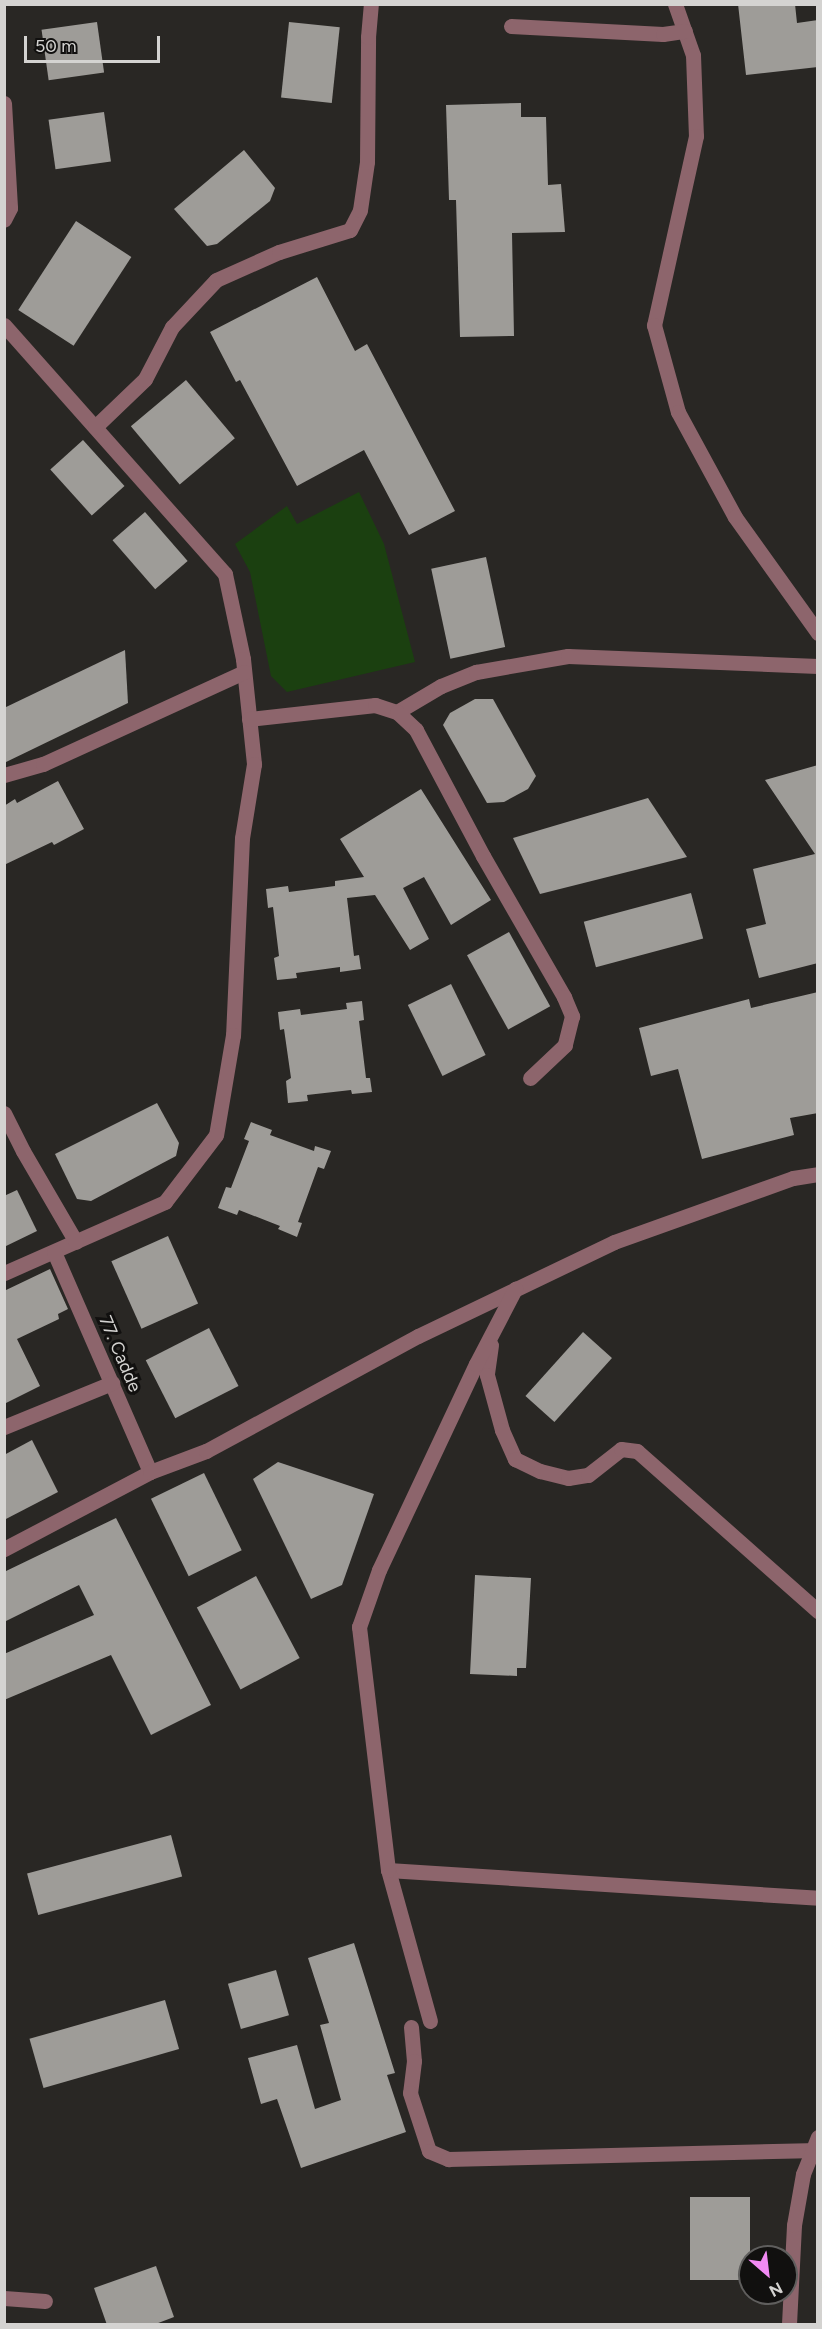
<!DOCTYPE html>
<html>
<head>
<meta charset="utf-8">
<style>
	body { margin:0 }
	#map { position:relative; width:822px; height:2329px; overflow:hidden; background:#292724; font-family:Figtree,sans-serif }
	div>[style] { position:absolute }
	.green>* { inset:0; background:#1b4010 }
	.building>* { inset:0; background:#9e9c98; transform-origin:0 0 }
	.minor>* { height:15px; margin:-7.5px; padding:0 7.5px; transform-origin:7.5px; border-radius:7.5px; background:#8d656c }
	span { translate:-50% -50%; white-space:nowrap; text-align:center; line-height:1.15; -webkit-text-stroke:6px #11100f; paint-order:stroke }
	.street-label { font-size:18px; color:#d4d3d1 }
	.frame { position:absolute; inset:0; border:6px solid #d4d3d1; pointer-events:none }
	.north { position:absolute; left:738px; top:2245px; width:60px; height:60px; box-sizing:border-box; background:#11100f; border:2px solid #5f5e5d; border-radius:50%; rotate:152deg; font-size:16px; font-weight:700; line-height:24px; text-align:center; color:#d4d3d1 }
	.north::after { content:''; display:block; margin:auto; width:21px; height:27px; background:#f28af3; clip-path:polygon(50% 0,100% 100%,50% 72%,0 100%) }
	.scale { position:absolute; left:24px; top:36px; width:136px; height:27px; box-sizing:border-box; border:3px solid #d4d3d1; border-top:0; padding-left:8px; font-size:18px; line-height:21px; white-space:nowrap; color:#d4d3d1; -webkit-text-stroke:4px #11100f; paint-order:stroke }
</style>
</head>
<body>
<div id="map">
	<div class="green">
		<i style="clip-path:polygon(359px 492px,384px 544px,415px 662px,287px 692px,271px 676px,250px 572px,235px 544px,287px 506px,297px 524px)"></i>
	</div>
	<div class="building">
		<i style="clip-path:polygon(738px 4px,795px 4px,797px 23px,818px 20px,818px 67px,746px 75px)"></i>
		<i style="left:97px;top:22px;width:51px;height:56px;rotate:82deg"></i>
		<i style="left:289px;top:22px;width:51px;height:76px;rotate:6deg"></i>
		<i style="clip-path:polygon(521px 103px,521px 117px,546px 117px,548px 185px,561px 184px,565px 232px,512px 233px,514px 336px,460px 337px,456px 200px,449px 200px,446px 105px)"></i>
		<i style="left:104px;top:112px;width:50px;height:56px;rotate:82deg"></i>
		<i style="clip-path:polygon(244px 150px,275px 188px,270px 201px,217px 244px,207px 246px,174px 209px)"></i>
		<i style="left:76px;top:221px;width:66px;height:106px;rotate:33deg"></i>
		<i style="clip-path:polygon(317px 277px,355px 351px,367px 344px,455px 511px,409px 535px,364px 450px,297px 486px,240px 380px,236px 382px,210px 332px)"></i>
		<i style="left:186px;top:380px;width:76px;height:72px;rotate:50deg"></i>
		<i style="left:83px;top:440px;width:62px;height:44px;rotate:48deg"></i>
		<i style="left:145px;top:512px;width:65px;height:43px;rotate:49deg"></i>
		<i style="left:486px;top:557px;width:92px;height:56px;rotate:78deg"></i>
		<i style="clip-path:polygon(125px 650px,128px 703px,4px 763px,4px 708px)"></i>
		<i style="clip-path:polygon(475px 699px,493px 699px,536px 776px,528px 789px,504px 802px,487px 803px,443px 725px,450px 713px)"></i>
		<i style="clip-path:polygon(818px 765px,818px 963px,759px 978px,746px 929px,766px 924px,753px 869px,815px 854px,765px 780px)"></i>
		<i style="clip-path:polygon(58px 781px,84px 829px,54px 845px,52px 842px,4px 865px,4px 806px,15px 799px,17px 803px)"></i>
		<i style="clip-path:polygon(421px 789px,491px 900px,451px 925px,424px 877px,403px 888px,429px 939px,410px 950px,375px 895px,347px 898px,354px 956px,359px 955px,361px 969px,340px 972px,340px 967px,296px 973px,297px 978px,277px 980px,274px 958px,279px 956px,273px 907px,268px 908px,266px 889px,288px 886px,289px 892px,335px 886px,335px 881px,364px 877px,340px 839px)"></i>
		<i style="clip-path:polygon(648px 798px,687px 857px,540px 894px,513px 838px)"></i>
		<i style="left:691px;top:893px;width:47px;height:111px;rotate:75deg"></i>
		<i style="left:509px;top:932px;width:85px;height:48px;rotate:61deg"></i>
		<i style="left:451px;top:984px;width:79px;height:48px;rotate:64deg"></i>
		<i style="clip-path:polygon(818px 992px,818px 1113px,790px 1118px,794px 1135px,702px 1159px,678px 1069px,651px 1076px,639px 1028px,749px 999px,751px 1008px)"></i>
		<i style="clip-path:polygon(362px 1001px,364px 1020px,359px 1021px,366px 1078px,370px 1078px,372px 1092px,352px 1094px,351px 1090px,307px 1095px,308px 1101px,288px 1103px,286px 1081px,291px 1078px,284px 1029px,280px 1030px,278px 1012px,300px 1009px,301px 1015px,347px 1009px,346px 1003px)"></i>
		<i style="clip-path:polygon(157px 1103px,179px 1143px,176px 1156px,91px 1201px,77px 1199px,55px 1154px)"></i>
		<i style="clip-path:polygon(251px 1122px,272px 1130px,270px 1135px,314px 1151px,315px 1146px,331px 1151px,324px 1169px,318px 1167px,298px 1222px,302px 1223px,297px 1237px,278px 1229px,280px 1226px,239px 1210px,237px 1215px,218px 1208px,226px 1187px,231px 1188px,249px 1141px,244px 1139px)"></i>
		<i style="clip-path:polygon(17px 1190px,37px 1231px,4px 1247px,4px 1196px)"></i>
		<i style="left:168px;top:1236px;width:74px;height:62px;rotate:66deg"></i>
		<i style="clip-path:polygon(50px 1269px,68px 1309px,58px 1314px,59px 1319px,17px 1339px,40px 1386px,4px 1404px,4px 1291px)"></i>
		<i style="left:209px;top:1328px;width:65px;height:71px;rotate:63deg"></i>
		<i style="left:583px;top:1332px;width:39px;height:86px;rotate:42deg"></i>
		<i style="clip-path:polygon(32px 1440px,58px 1492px,4px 1520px,4px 1455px)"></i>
		<i style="clip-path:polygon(278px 1462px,374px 1494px,342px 1585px,311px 1599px,253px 1479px)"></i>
		<i style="left:204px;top:1473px;width:86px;height:59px;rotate:64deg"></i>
		<i style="clip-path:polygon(116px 1518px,211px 1705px,151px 1735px,111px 1655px,4px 1700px,4px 1654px,94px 1615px,79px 1585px,4px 1622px,4px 1572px)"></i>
		<i style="clip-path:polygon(475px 1575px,531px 1578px,526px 1668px,517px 1668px,517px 1676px,470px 1674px)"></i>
		<i style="left:256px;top:1576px;width:93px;height:67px;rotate:62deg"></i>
		<i style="left:171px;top:1835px;width:43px;height:149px;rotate:75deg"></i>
		<i style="clip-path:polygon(354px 1943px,395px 2073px,387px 2075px,406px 2132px,301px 2168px,277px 2099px,261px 2104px,248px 2058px,297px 2045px,315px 2109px,341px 2100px,320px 2025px,329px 2023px,308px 1958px)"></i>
		<i style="left:276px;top:1970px;width:47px;height:50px;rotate:74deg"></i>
		<i style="left:165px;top:2000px;width:51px;height:141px;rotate:74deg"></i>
		<i style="left:690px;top:2197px;width:60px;height:83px"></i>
		<i style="clip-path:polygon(156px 2266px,174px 2317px,153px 2325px,107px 2325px,94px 2288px)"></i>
	</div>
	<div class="minor">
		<i style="left:675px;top:4px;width:54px;rotate:70.6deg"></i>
		<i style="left:693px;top:55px;width:81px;rotate:87.9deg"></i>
		<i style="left:696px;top:136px;width:194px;rotate:102.5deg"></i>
		<i style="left:654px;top:325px;width:90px;rotate:74.6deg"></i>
		<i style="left:678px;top:412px;width:119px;rotate:61.5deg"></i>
		<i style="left:735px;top:517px;width:143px;rotate:54.4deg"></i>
		<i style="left:511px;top:26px;width:152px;rotate:3deg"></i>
		<i style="left:663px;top:34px;width:22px;rotate:-8deg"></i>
		<i style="left:4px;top:103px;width:105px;rotate:86.7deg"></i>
		<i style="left:10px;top:208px;width:13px;rotate:117deg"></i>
		<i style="left:4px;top:325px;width:333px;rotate:48.4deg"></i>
		<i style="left:225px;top:574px;width:87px;rotate:78deg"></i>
		<i style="left:243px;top:659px;width:106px;rotate:84deg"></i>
		<i style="left:254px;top:764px;width:75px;rotate:99.2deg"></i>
		<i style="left:242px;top:838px;width:197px;rotate:92.6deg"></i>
		<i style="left:233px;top:1035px;width:101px;rotate:99.6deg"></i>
		<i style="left:216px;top:1135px;width:84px;rotate:127.3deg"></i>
		<i style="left:165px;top:1202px;width:176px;rotate:156.2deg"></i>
		<i style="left:95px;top:427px;width:69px;rotate:-43.8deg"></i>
		<i style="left:145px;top:379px;width:59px;rotate:-62.6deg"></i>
		<i style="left:172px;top:327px;width:64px;rotate:-46.9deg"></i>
		<i style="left:216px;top:280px;width:69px;rotate:-24deg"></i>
		<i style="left:279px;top:252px;width:74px;rotate:-17.2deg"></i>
		<i style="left:350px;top:230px;width:22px;rotate:-63deg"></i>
		<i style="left:360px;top:210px;width:49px;rotate:-81.7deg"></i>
		<i style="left:367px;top:162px;width:125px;rotate:-89.5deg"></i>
		<i style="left:368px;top:37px;width:33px;rotate:-85deg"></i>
		<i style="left:397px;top:712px;width:51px;rotate:-30.6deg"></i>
		<i style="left:441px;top:686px;width:38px;rotate:-22deg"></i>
		<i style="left:476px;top:672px;width:93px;rotate:-9.9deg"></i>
		<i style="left:568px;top:656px;width:250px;rotate:2.3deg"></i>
		<i style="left:249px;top:719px;width:127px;rotate:-6.3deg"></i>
		<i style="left:375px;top:705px;width:23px;rotate:18deg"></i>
		<i style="left:397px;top:712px;width:26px;rotate:43deg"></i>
		<i style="left:416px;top:730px;width:143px;rotate:62deg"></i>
		<i style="left:483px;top:856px;width:163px;rotate:60.1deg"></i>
		<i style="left:564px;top:997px;width:21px;rotate:67deg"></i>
		<i style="left:572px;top:1016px;width:30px;rotate:104deg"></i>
		<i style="left:565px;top:1045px;width:48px;rotate:136.7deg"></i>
		<i style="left:4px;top:775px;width:41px;rotate:-15.8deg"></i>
		<i style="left:43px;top:764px;width:221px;rotate:-24.6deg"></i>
		<i style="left:4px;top:1113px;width:42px;rotate:63.4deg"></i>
		<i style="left:23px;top:1151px;width:105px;rotate:59.8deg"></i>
		<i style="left:54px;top:1252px;width:240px;rotate:66.4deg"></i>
		<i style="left:491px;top:1345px;width:30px;rotate:98deg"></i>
		<i style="left:487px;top:1375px;width:57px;rotate:74.7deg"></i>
		<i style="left:502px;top:1430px;width:32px;rotate:66deg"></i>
		<i style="left:515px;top:1459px;width:28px;rotate:26deg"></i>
		<i style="left:540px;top:1471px;width:29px;rotate:14deg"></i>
		<i style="left:568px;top:1478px;width:20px;rotate:-9deg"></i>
		<i style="left:588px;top:1475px;width:42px;rotate:-38.2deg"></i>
		<i style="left:621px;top:1449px;width:16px;rotate:7deg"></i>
		<i style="left:637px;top:1451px;width:242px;rotate:41.5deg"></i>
		<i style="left:4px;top:1427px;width:117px;rotate:-22.2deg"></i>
		<i style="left:4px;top:1549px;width:165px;rotate:-27.8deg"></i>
		<i style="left:150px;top:1472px;width:60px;rotate:-20.6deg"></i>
		<i style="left:206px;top:1451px;width:241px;rotate:-28.5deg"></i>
		<i style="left:418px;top:1336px;width:217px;rotate:-25.6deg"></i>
		<i style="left:614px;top:1242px;width:190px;rotate:-19.7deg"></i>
		<i style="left:793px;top:1178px;width:25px;rotate:-9deg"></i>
		<i style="left:388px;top:1870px;width:431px;rotate:3.7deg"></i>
		<i style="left:430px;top:2021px;width:157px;rotate:-105.5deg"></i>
		<i style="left:388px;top:1870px;width:245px;rotate:-96.8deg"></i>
		<i style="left:359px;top:1627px;width:60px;rotate:-70.7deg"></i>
		<i style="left:379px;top:1570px;width:228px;rotate:-64.8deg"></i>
		<i style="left:476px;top:1364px;width:85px;rotate:-62.5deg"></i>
		<i style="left:411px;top:2027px;width:34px;rotate:85deg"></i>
		<i style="left:414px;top:2061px;width:32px;rotate:97deg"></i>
		<i style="left:410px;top:2093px;width:61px;rotate:71.9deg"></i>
		<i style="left:429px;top:2151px;width:21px;rotate:23deg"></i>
		<i style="left:448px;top:2159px;width:370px;rotate:-1.4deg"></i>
		<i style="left:4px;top:2298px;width:41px;rotate:4.2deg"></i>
		<i style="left:789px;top:2324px;width:99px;rotate:-87.1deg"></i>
		<i style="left:794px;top:2225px;width:52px;rotate:-80deg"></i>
		<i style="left:803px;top:2174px;width:40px;rotate:-68deg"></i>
	</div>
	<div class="street-label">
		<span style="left:120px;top:1354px;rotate:67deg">77. Cadde</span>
	</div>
	<div class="frame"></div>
	<div class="north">N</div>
	<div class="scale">50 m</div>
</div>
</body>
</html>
